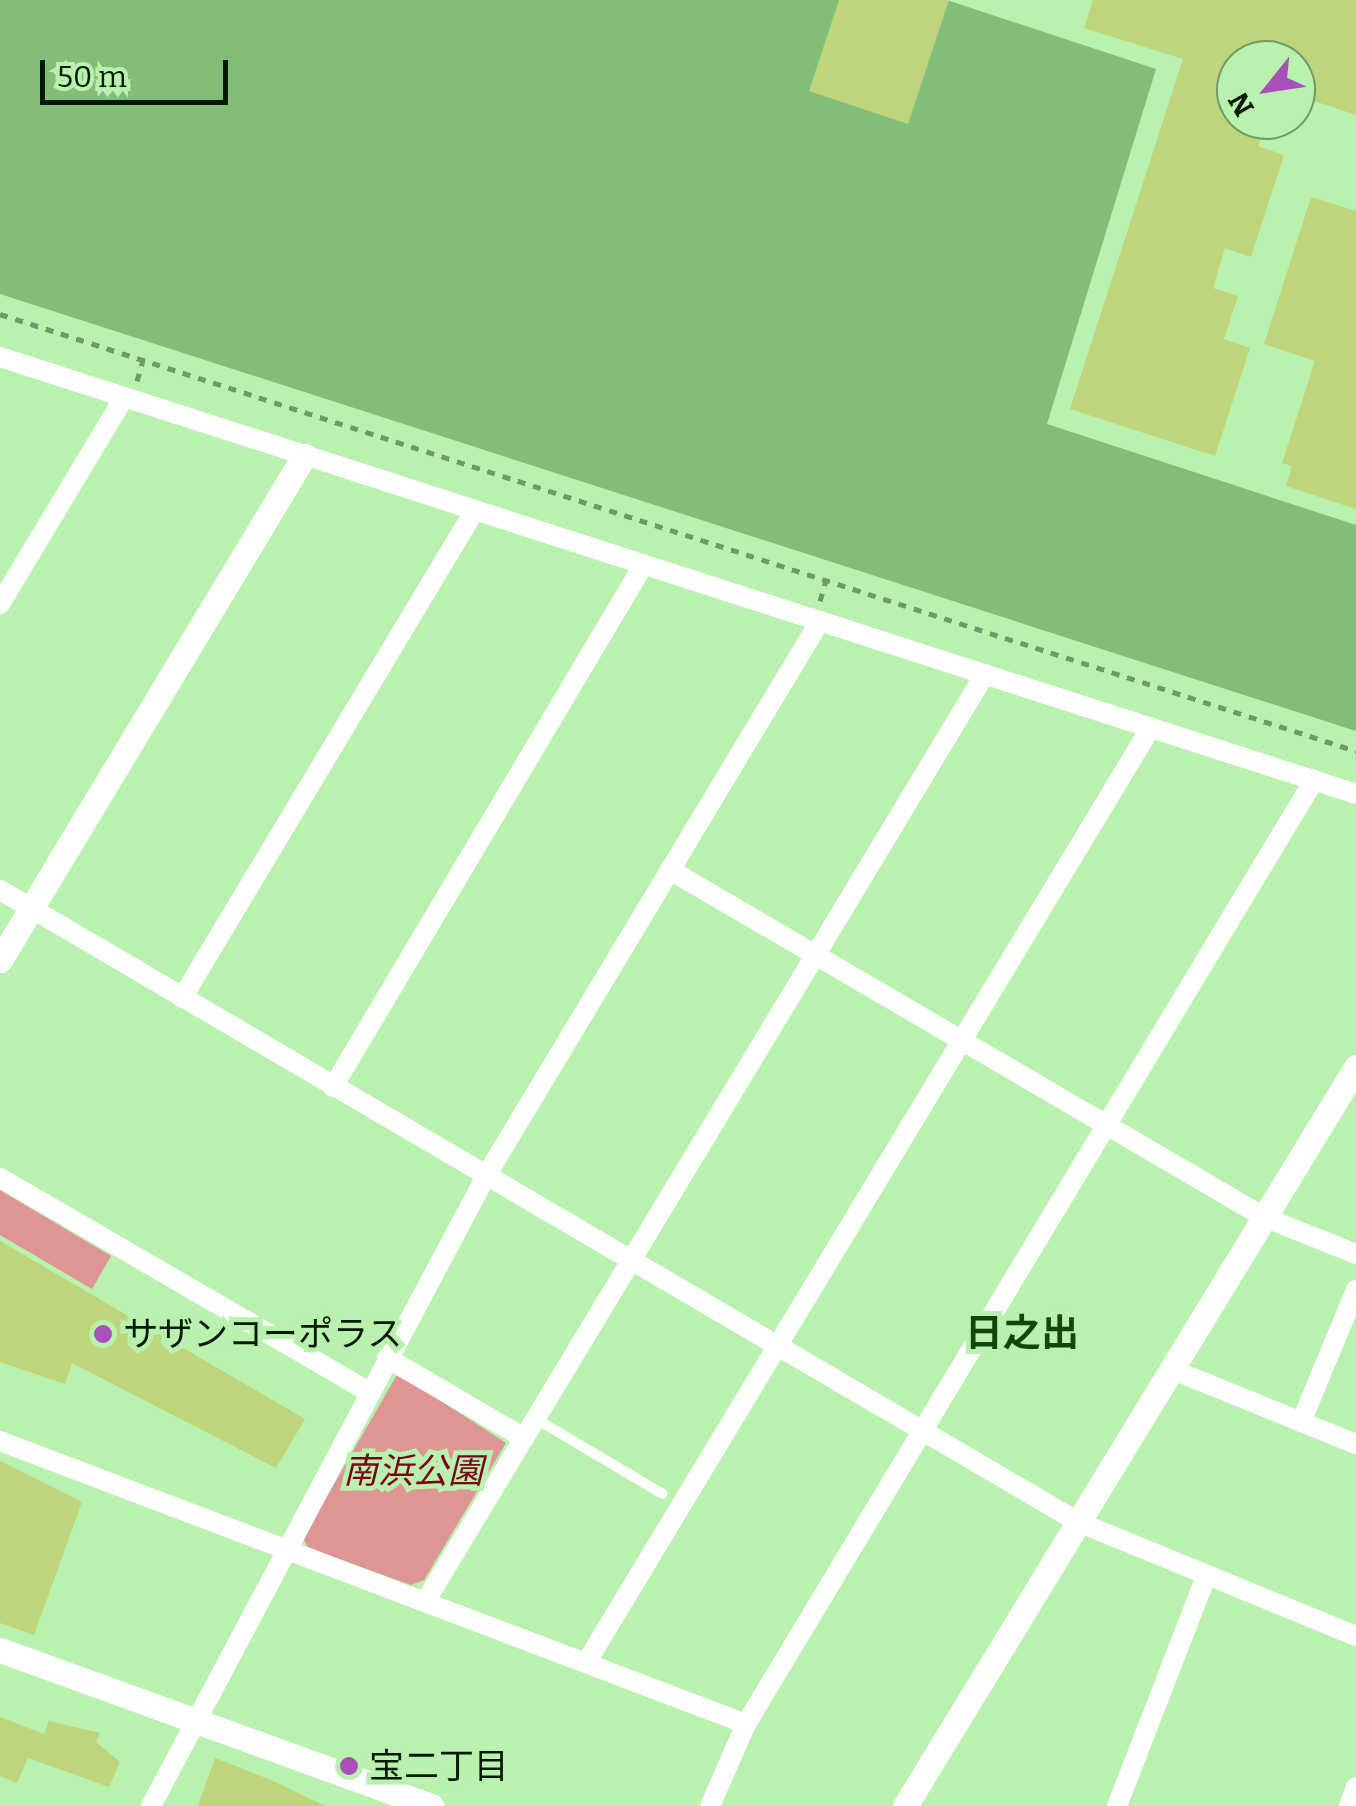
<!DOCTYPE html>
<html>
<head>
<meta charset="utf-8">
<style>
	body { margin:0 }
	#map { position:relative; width:1356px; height:1806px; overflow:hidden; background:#b9f1ae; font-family:Bitter,"Noto Sans JP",serif }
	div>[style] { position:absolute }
	.green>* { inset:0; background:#de9694 }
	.water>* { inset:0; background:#83be78 }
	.building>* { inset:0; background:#bed57c }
	.path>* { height:5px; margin-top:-2.5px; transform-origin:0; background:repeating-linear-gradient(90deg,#709968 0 8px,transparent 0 16px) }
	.service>* { height:10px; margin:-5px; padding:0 5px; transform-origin:5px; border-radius:5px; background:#fff }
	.minor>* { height:20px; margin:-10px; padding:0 10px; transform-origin:10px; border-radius:10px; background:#fff }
	.tertiary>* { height:25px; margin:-12.5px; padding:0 12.5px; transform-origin:12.5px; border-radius:12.5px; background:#fff }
	.dots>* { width:28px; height:28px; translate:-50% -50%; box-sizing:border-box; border:5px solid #b9f1ae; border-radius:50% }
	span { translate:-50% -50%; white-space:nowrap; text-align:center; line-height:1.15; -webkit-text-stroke:10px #b9f1ae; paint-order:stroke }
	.poi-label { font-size:35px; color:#041802 }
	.left { translate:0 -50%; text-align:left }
	.park-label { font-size:35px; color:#79011a; font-style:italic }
	.neighbourhood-label { font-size:38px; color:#134607; font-weight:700 }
	.north { position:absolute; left:1216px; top:40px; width:100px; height:100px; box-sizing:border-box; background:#b9f1ae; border:2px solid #719a69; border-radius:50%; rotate:240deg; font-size:28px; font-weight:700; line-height:40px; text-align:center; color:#041802 }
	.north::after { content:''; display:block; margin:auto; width:35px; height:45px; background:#aa50bc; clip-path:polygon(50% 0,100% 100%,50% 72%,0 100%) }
	.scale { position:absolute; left:40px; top:60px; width:188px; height:45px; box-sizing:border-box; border:5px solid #041802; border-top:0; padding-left:12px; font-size:30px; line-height:35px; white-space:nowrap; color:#041802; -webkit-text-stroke:8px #b9f1ae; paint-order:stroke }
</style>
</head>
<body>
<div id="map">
	<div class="green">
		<i style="clip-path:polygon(0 1190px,111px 1256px,92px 1289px,0 1235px)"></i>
		<i style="clip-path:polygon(398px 1373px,506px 1443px,424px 1580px,411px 1585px,308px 1548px,303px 1538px)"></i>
	</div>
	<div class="water">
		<i style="clip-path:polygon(0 0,947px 0,1156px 69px,1047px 424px,1356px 525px,1356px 731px,0 294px)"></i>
	</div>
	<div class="building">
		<i style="clip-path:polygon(839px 0,949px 0,908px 124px,809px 91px)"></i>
		<i style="clip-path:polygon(1093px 0,1356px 0,1356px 115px,1296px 95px,1296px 60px,1236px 60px,1236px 120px,1267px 120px,1258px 146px,1284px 155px,1251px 257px,1225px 248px,1213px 288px,1238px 296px,1224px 339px,1250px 348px,1215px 456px,1070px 409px,1183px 59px,1084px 28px)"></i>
		<i style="clip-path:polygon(1311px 197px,1356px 211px,1356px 509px,1286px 486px,1292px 466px,1282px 463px,1315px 361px,1264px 344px)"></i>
		<i style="clip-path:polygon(0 1241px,305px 1419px,276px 1468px,72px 1363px,65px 1384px,0 1362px)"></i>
		<i style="clip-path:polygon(0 1461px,82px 1502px,34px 1635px,0 1623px)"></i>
		<i style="clip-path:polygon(0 1717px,44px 1734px,49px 1721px,100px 1733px,96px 1742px,120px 1762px,109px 1787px,28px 1758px,17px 1783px,0 1776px)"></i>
		<i style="clip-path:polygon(215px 1758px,271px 1780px,325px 1806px,198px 1806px)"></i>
	</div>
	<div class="path">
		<i style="left:0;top:314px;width:1425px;rotate:17.86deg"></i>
		<i style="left:137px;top:381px;width:22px;rotate:-74deg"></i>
		<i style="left:820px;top:601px;width:22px;rotate:-74deg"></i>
	</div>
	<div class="service">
		<i style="left:536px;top:1419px;width:147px;rotate:30.6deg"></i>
	</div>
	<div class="minor">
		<i style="left:0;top:357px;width:1425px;rotate:17.86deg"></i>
		<i style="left:0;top:604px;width:240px;rotate:-59deg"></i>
		<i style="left:670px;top:870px;width:688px;rotate:30.29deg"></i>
		<i style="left:1264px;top:1217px;width:99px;rotate:21.9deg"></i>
		<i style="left:0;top:890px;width:1250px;rotate:30.38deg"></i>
		<i style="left:1078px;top:1522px;width:300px;rotate:22.3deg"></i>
		<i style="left:182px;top:998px;width:569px;rotate:-59.02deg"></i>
		<i style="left:333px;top:1087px;width:608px;rotate:-59.26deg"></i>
		<i style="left:0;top:1178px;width:425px;rotate:30.1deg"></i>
		<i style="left:387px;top:1358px;width:159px;rotate:30.3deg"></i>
		<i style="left:1171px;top:1369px;width:200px;rotate:22.1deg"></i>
		<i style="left:1301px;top:1422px;width:143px;rotate:-67.4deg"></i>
		<i style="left:0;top:1441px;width:798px;rotate:20.77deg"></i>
		<i style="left:425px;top:1602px;width:1084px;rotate:-58.89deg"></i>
		<i style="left:586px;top:1663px;width:1093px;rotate:-58.88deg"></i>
		<i style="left:151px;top:1806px;width:714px;rotate:-62deg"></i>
		<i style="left:486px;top:1176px;width:648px;rotate:-58.96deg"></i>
		<i style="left:710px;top:1806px;width:90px;rotate:-66.3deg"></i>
		<i style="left:746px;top:1724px;width:1102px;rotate:-58.96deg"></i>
		<i style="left:1117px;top:1806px;width:246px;rotate:-68.8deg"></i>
		<i style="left:1349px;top:1806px;width:20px;rotate:-70deg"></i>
	</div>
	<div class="tertiary">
		<i style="left:0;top:960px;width:589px;rotate:-58.9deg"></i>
		<i style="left:0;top:1650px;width:459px;rotate:19.9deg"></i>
		<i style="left:905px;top:1806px;width:866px;rotate:-58.6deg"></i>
	</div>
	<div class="dots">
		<i style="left:103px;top:1334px;background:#aa50bc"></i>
		<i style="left:349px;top:1766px;background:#aa50bc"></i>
	</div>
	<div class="poi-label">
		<span class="left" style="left:123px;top:1334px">サザンコーポラス</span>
		<span class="left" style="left:369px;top:1766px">宝二丁目</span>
	</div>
	<div class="park-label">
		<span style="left:413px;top:1471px">南浜公園</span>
	</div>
	<div class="neighbourhood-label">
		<span style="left:1022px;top:1334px">日之出</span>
	</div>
	<div class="north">N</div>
	<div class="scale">50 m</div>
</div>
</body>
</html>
